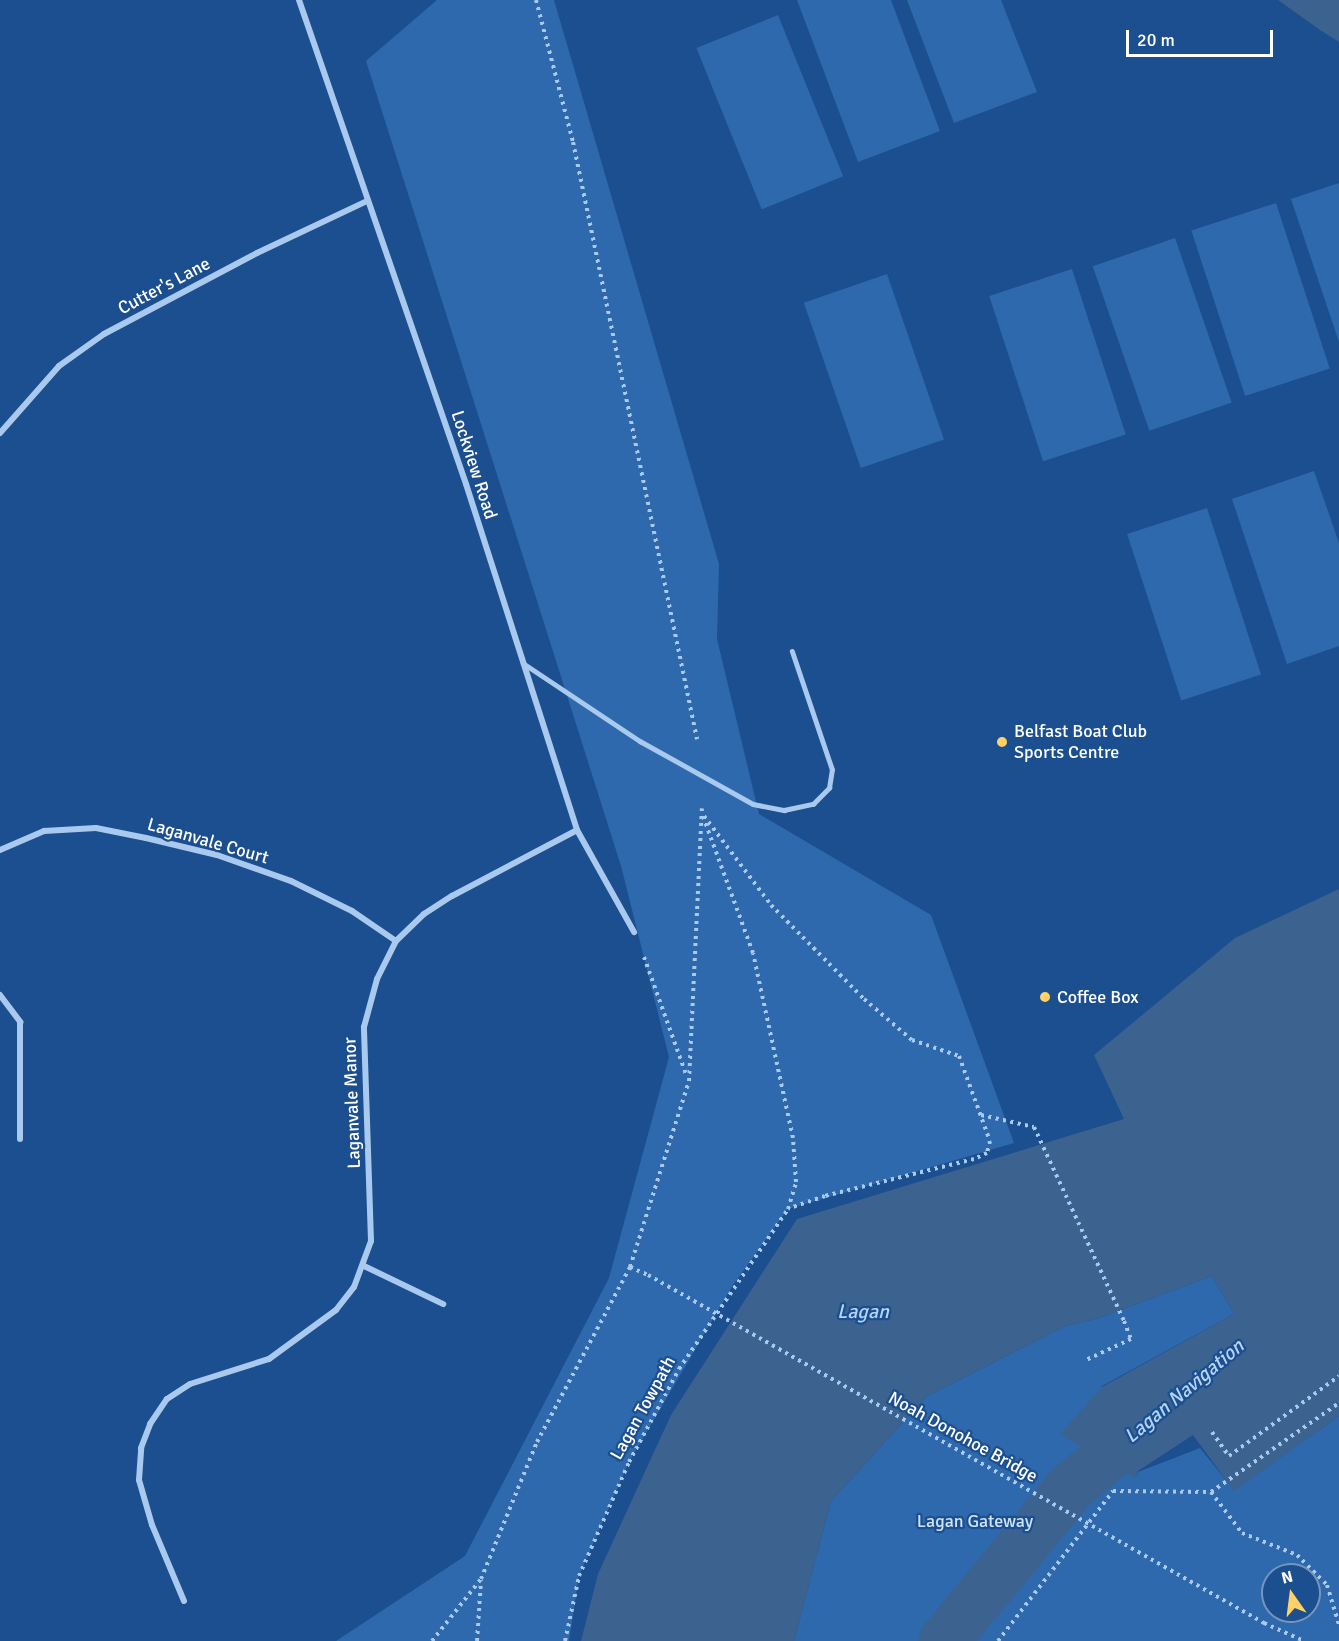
<!DOCTYPE html>
<html>
<head>
<meta charset="utf-8">
<style>
	body { margin:0 }
	#map { position:relative; width:1339px; height:1641px; overflow:hidden; background:#1b4f8f; font-family:Signika,sans-serif }
	div>[style] { position:absolute }
	.green>* { inset:0; background:#2e69ad; transform-origin:0 0 }
	.water>* { inset:0; background:#3c6290 }
	.canal>* { height:51px; margin:-25.5px; padding:0 25.5px; transform-origin:25.5px; border-radius:25.5px; background:#3c6290 }
	.path>* { height:4px; margin-top:-2px; transform-origin:0; background:repeating-linear-gradient(90deg,#a9c9ee 0 3px,transparent 0 7.5px) }
	.service>* { height:4.5px; margin:-2.25px; padding:0 2.25px; transform-origin:2.25px; border-radius:2.25px; background:#a9c9ee }
	.minor>* { height:6px; margin:-3px; padding:0 3px; transform-origin:3px; border-radius:3px; background:#a9c9ee }
	.path-bridge>* { height:4px; margin-top:-2px; transform-origin:0; background:repeating-linear-gradient(90deg,#a9c9ee 0 3px,transparent 0 7.5px) }
	.dots>* { width:16px; height:16px; translate:-50% -50%; box-sizing:border-box; border:3px solid #1b4f8f; border-radius:50% }
	span { translate:-50% -50%; white-space:nowrap; text-align:center; line-height:1.15; -webkit-text-stroke:4.5px #1b4f8f; paint-order:stroke }
	.street-label { font-size:18px; color:#fff }
	.poi-label { font-size:18px; color:#fff }
	.left { translate:0 -50%; text-align:left }
	.park-label { font-size:18px; color:#cfe3fa }
	.water-label { font-size:20px; color:#b5d3f5; font-style:italic }
	.north { position:absolute; left:1261px; top:1563px; width:60px; height:60px; box-sizing:border-box; background:#1b4f8f; border:2px solid #7695bc; border-radius:50%; rotate:346deg; font-size:16px; font-weight:700; line-height:24px; text-align:center; color:#fff }
	.north::after { content:''; display:block; margin:auto; width:21px; height:27px; background:#ffd166; clip-path:polygon(50% 0,100% 100%,50% 72%,0 100%) }
	.scale { position:absolute; left:1126px; top:30px; width:147px; height:27px; box-sizing:border-box; border:3px solid #fff; border-top:0; padding-left:8px; font-size:18px; line-height:21px; white-space:nowrap; color:#fff; -webkit-text-stroke:4px #1b4f8f; paint-order:stroke }
</style>
</head>
<body>
<div id="map">
	<div class="green">
		<i style="clip-path:polygon(437px 0,554px 0,719px 564px,717px 639px,759px 814px,931px 915px,1014px 1143px,788px 1209px,733px 1285px,629px 1462px,579px 1576px,569px 1641px,336px 1641px,465px 1556px,609px 1278px,669px 1057px,621px 866px,366px 61px)"></i>
		<i style="clip-path:polygon(797px 0,891px 0,940px 131px,858px 162px)"></i>
		<i style="clip-path:polygon(907px 0,1001px 0,1037px 92px,954px 123px)"></i>
		<i style="left:778px;top:15px;width:174px;height:88px;rotate:68deg"></i>
		<i style="clip-path:polygon(1339px 183px,1339px 342px,1291px 199px)"></i>
		<i style="left:1276px;top:203px;width:174px;height:89px;rotate:72deg"></i>
		<i style="left:1175px;top:238px;width:174px;height:87px;rotate:71deg"></i>
		<i style="left:1072px;top:269px;width:174px;height:87px;rotate:72deg"></i>
		<i style="left:887px;top:274px;width:175px;height:88px;rotate:71deg"></i>
		<i style="clip-path:polygon(1314px 471px,1339px 543px,1339px 646px,1287px 664px,1232px 499px)"></i>
		<i style="left:1207px;top:508px;width:175px;height:84px;rotate:72deg"></i>
		<i style="clip-path:polygon(evenodd,1212px 1276px,1234px 1314px,1102px 1386px,1135px 1478px,1138px 1472px,1200px 1448px,1234px 1490px,1339px 1416px,1339px 1641px,794px 1641px,831px 1501px,926px 1397px,1065px 1326px,1096px 1319px,1212px 1276px,1273px 1575px,1309px 1575px,1309px 1611px,1273px 1611px,1273px 1575px)"></i>
	</div>
	<div class="water">
		<i style="clip-path:polygon(1278px 0,1339px 0,1339px 42px,1320px 30px)"></i>
		<i style="clip-path:polygon(1339px 889px,1339px 1416px,1234px 1491px,1193px 1435px,1138px 1471px,1135px 1478px,1060px 1434px,1102px 1387px,1234px 1314px,1212px 1276px,1096px 1319px,1065px 1326px,926px 1397px,831px 1501px,794px 1641px,581px 1641px,598px 1574px,671px 1415px,797px 1219px,1124px 1119px,1094px 1055px,1235px 938px)"></i>
	</div>
	<div class="canal">
		<i style="left:943px;top:1641px;width:198px;rotate:-50.5deg"></i>
		<i style="left:1069px;top:1488px;width:114px;rotate:-40deg"></i>
	</div>
	<div class="path">
		<i style="left:536px;top:0;width:147px;rotate:75.4deg"></i>
		<i style="left:573px;top:142px;width:610px;rotate:78.27deg"></i>
		<i style="left:704px;top:816px;width:111px;rotate:53deg"></i>
		<i style="left:771px;top:905px;width:132px;rotate:45.3deg"></i>
		<i style="left:864px;top:999px;width:63px;rotate:40.5deg"></i>
		<i style="left:912px;top:1040px;width:50px;rotate:18.8deg"></i>
		<i style="left:959px;top:1056px;width:90px;rotate:70deg"></i>
		<i style="left:990px;top:1141px;width:12px;rotate:104deg"></i>
		<i style="left:987px;top:1153px;width:14px;rotate:155deg"></i>
		<i style="left:974px;top:1159px;width:154px;rotate:166.1deg"></i>
		<i style="left:825px;top:1196px;width:39px;rotate:161deg"></i>
		<i style="left:644px;top:957px;width:127px;rotate:70.3deg"></i>
		<i style="left:981px;top:1115px;width:54px;rotate:12.8deg"></i>
		<i style="left:1034px;top:1127px;width:214px;rotate:65.1deg"></i>
		<i style="left:1124px;top:1321px;width:19px;rotate:69deg"></i>
		<i style="left:1131px;top:1339px;width:50px;rotate:155deg"></i>
		<i style="left:630px;top:1267px;width:20px;rotate:24deg"></i>
		<i style="left:1212px;top:1432px;width:29px;rotate:55deg"></i>
		<i style="left:1229px;top:1456px;width:136px;rotate:-36deg"></i>
		<i style="left:1211px;top:1492px;width:51px;rotate:52.9deg"></i>
		<i style="left:1242px;top:1533px;width:59px;rotate:21.8deg"></i>
		<i style="left:1297px;top:1555px;width:42px;rotate:45deg"></i>
		<i style="left:1327px;top:1585px;width:42px;rotate:73.3deg"></i>
		<i style="left:1264px;top:1623px;width:44px;rotate:24.2deg"></i>
		<i style="left:432px;top:1641px;width:79px;rotate:-51.7deg"></i>
		<i style="left:481px;top:1579px;width:148px;rotate:-67.8deg"></i>
		<i style="left:537px;top:1442px;width:198px;rotate:-62deg"></i>
		<i style="left:630px;top:1267px;width:195px;rotate:-72.4deg"></i>
		<i style="left:689px;top:1081px;width:273px;rotate:-87.3deg"></i>
		<i style="left:477px;top:1641px;width:61px;rotate:-86.2deg"></i>
		<i style="left:565px;top:1641px;width:66px;rotate:-77.8deg"></i>
		<i style="left:579px;top:1576px;width:124px;rotate:-66.3deg"></i>
		<i style="left:629px;top:1462px;width:106px;rotate:-61.7deg"></i>
		<i style="left:679px;top:1369px;width:194px;rotate:-55.7deg"></i>
		<i style="left:788px;top:1209px;width:28px;rotate:-73deg"></i>
		<i style="left:796px;top:1182px;width:44px;rotate:-93.9deg"></i>
		<i style="left:793px;top:1138px;width:189px;rotate:-102.2deg"></i>
		<i style="left:753px;top:953px;width:146px;rotate:-110.1deg"></i>
		<i style="left:998px;top:1641px;width:189px;rotate:-52.5deg"></i>
		<i style="left:1113px;top:1491px;width:98px;rotate:0.6deg"></i>
		<i style="left:1211px;top:1492px;width:156px;rotate:-34.8deg"></i>
	</div>
	<div class="service">
		<i style="left:523px;top:663px;width:141px;rotate:33.7deg"></i>
		<i style="left:640px;top:741px;width:129px;rotate:29.1deg"></i>
		<i style="left:753px;top:804px;width:32px;rotate:11deg"></i>
		<i style="left:784px;top:810px;width:30px;rotate:-12deg"></i>
		<i style="left:813px;top:804px;width:23px;rotate:-45deg"></i>
		<i style="left:829px;top:788px;width:18px;rotate:-81deg"></i>
		<i style="left:832px;top:770px;width:125px;rotate:-108.7deg"></i>
	</div>
	<div class="minor">
		<i style="left:299px;top:0;width:512px;rotate:70.96deg"></i>
		<i style="left:466px;top:484px;width:363px;rotate:72.2deg"></i>
		<i style="left:577px;top:830px;width:117px;rotate:60.8deg"></i>
		<i style="left:0;top:433px;width:89px;rotate:-48.6deg"></i>
		<i style="left:59px;top:366px;width:55px;rotate:-35.4deg"></i>
		<i style="left:104px;top:334px;width:173px;rotate:-27.9deg"></i>
		<i style="left:257px;top:253px;width:122px;rotate:-25.3deg"></i>
		<i style="left:0;top:850px;width:48px;rotate:-23.4deg"></i>
		<i style="left:44px;top:831px;width:52px;rotate:-3.3deg"></i>
		<i style="left:96px;top:828px;width:51px;rotate:11.3deg"></i>
		<i style="left:146px;top:838px;width:73px;rotate:13.5deg"></i>
		<i style="left:217px;top:855px;width:78px;rotate:19.4deg"></i>
		<i style="left:291px;top:881px;width:68px;rotate:26.2deg"></i>
		<i style="left:352px;top:911px;width:53px;rotate:34.3deg"></i>
		<i style="left:0;top:995px;width:34px;rotate:53deg"></i>
		<i style="left:20px;top:1022px;width:117px;rotate:90deg"></i>
		<i style="left:364px;top:1266px;width:88px;rotate:25.7deg"></i>
		<i style="left:184px;top:1601px;width:82px;rotate:-112.8deg"></i>
		<i style="left:152px;top:1525px;width:47px;rotate:-106.1deg"></i>
		<i style="left:139px;top:1480px;width:32px;rotate:-86deg"></i>
		<i style="left:141px;top:1448px;width:26px;rotate:-69deg"></i>
		<i style="left:150px;top:1424px;width:30px;rotate:-56deg"></i>
		<i style="left:167px;top:1399px;width:27px;rotate:-33deg"></i>
		<i style="left:190px;top:1384px;width:83px;rotate:-17.6deg"></i>
		<i style="left:269px;top:1359px;width:83px;rotate:-36.2deg"></i>
		<i style="left:336px;top:1310px;width:29px;rotate:-52deg"></i>
		<i style="left:354px;top:1287px;width:49px;rotate:-69.7deg"></i>
		<i style="left:371px;top:1241px;width:214px;rotate:-91.9deg"></i>
		<i style="left:364px;top:1027px;width:50px;rotate:-74.8deg"></i>
		<i style="left:377px;top:979px;width:42px;rotate:-63.4deg"></i>
		<i style="left:396px;top:941px;width:39px;rotate:-44deg"></i>
		<i style="left:424px;top:914px;width:33px;rotate:-33deg"></i>
		<i style="left:452px;top:896px;width:141px;rotate:-27.8deg"></i>
	</div>
	<div class="path-bridge">
		<i style="left:648px;top:1275px;width:708px;rotate:29.46deg"></i>
	</div>
	<div class="dots">
		<i style="left:1002px;top:742px;background:#ffd166"></i>
		<i style="left:1045px;top:997px;background:#ffd166"></i>
	</div>
	<div class="street-label">
		<span style="left:164px;top:286px;rotate:-28deg">Cutter's Lane</span>
		<span style="left:474px;top:465px;rotate:72deg">Lockview Road</span>
		<span style="left:208px;top:841px;rotate:16deg">Laganvale Court</span>
		<span style="left:352px;top:1103px;rotate:-92deg">Laganvale Manor</span>
		<span style="left:643px;top:1408px;rotate:-61deg">Lagan Towpath</span>
		<span style="left:963px;top:1437px;rotate:29deg">Noah Donohoe Bridge</span>
	</div>
	<div class="poi-label">
		<span class="left" style="left:1014px;top:742px">Belfast Boat Club<br>Sports Centre</span>
		<span class="left" style="left:1057px;top:997px">Coffee Box</span>
	</div>
	<div class="park-label">
		<span style="left:975px;top:1521px">Lagan Gateway</span>
	</div>
	<div class="water-label">
		<span style="left:863px;top:1311px">Lagan</span>
		<span style="left:1184px;top:1391px;rotate:-40deg">Lagan Navigation</span>
	</div>
	<div class="north">N</div>
	<div class="scale">20 m</div>
</div>
</body>
</html>
